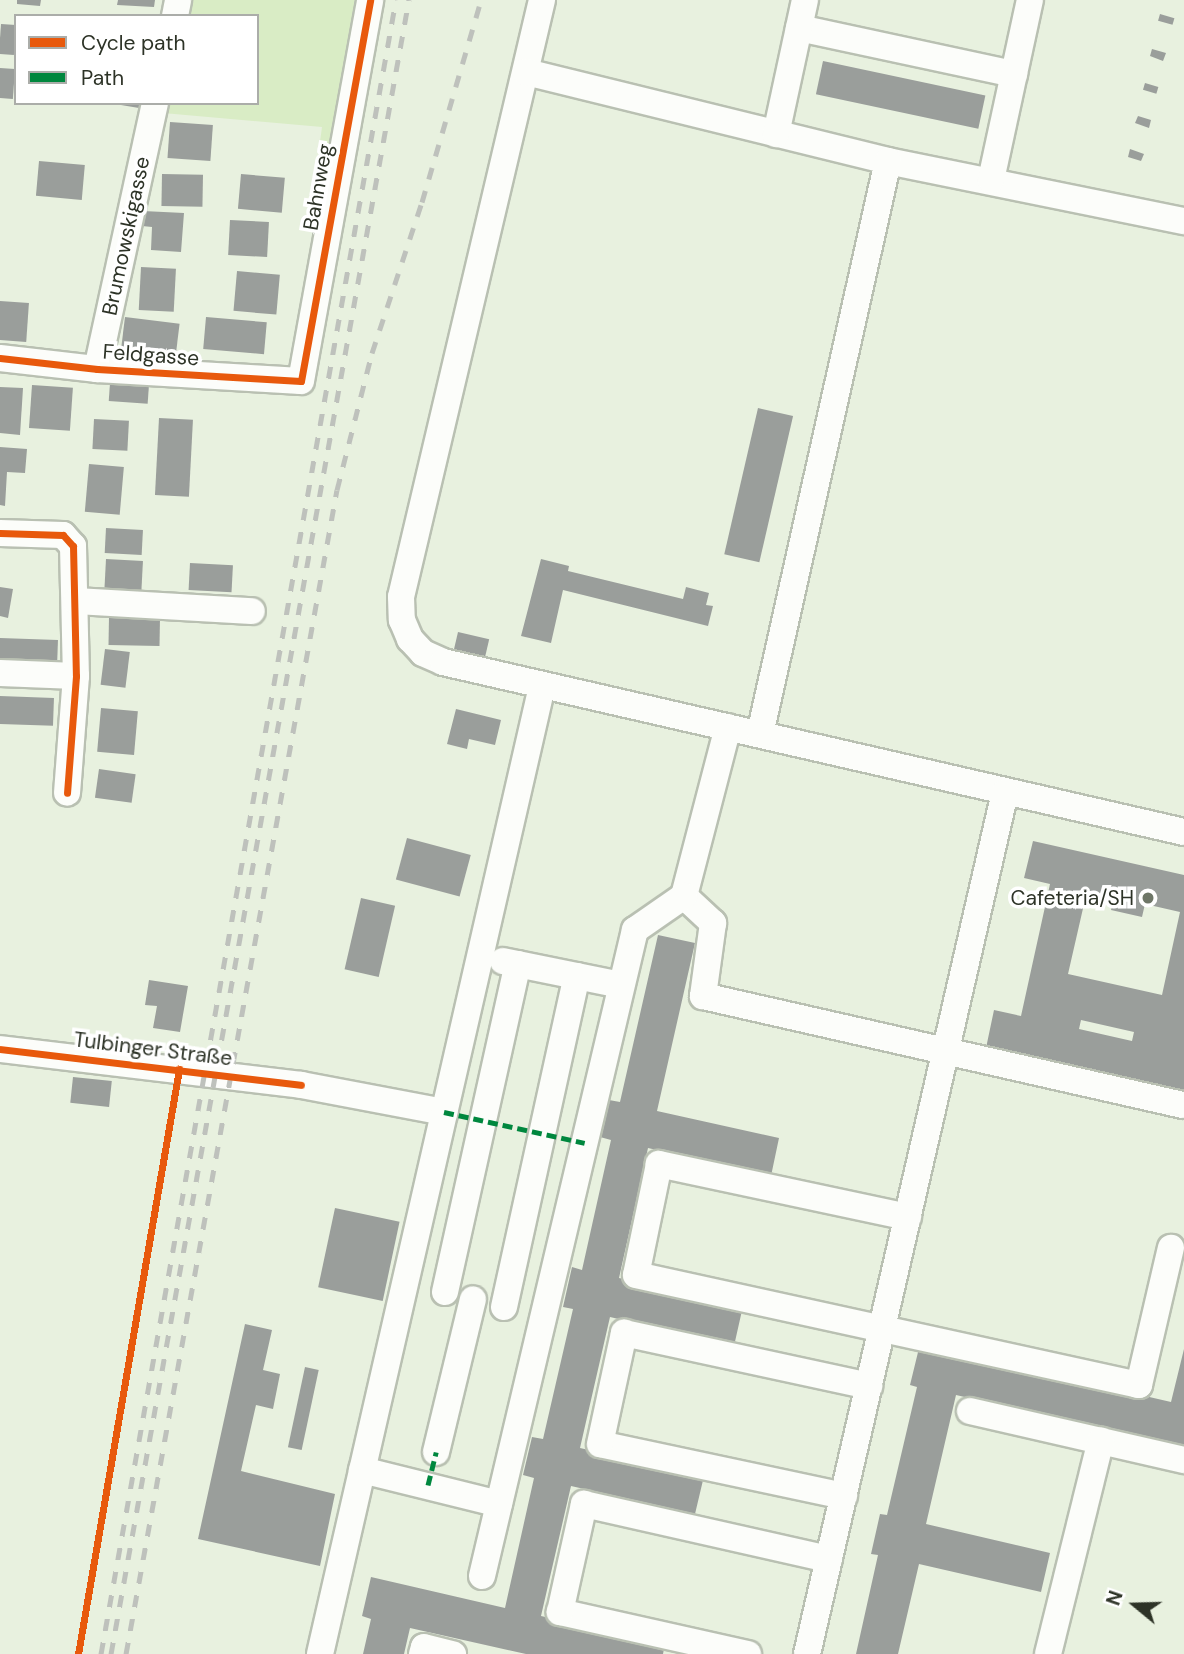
<!DOCTYPE html>
<html>
<head>
<meta charset="utf-8">
<style>
	body { margin:0 }
	#map { position:relative; width:1184px; height:1654px; overflow:hidden; background:#e8f1df; font-family:"DM Sans",sans-serif }
	div>[style] { position:absolute }
	.green>* { inset:0; background:#d9ecc5 }
	.building>* { inset:0; background:#9a9e9b; transform-origin:0 0 }
	.roads { filter:drop-shadow(2px 0 #b9c0b2) drop-shadow(-2px 0 #b9c0b2) drop-shadow(0 2px #b9c0b2) drop-shadow(0 -2px #b9c0b2) }
	.minor>* { height:26px; margin:-13px; padding:0 13px; transform-origin:13px; border-radius:13px; background:#fcfdfa }
	.rail>* { height:5px; margin-top:-2.5px; transform-origin:0; background:repeating-linear-gradient(90deg,#bec1bc 0 12px,transparent 0 24px) }
	.quiet>* { height:5px; margin-top:-2.5px; transform-origin:0; background:repeating-linear-gradient(90deg,#00873e 0 10px,transparent 0 15px) }
	.cycleway>* { height:7px; margin:-3.5px; padding:0 3.5px; transform-origin:3.5px; border-radius:3.5px; background:#e8590c }
	.dots>* { width:19px; height:19px; translate:-50% -50%; box-sizing:border-box; border:4px solid #fff; border-radius:50% }
	span { translate:-50% -50%; white-space:nowrap; text-align:center; line-height:1.15; -webkit-text-stroke:7px #fff; paint-order:stroke }
	.street-label { font-size:21px; color:#2d3327 }
	.poi-label { font-size:21px; color:#2d3327 }
	.right { translate:-100% -50%; text-align:right }
	.legend { position:absolute; left:14px; top:14px; width:245px; height:91px; box-sizing:border-box; background:#fff; border:2px solid #abada9; margin:0; padding:9px 12px; list-style:none; font-size:21px; color:#2d3327 }
	.legend li { display:flex; align-items:center; gap:14px; height:35px }
	.legend b { width:35px; border:2px solid #abada9 }
	.north { position:absolute; left:1100px; top:1570px; width:70px; height:70px; -webkit-text-stroke:5px #fff; paint-order:stroke; rotate:289deg; font-size:19px; font-weight:700; line-height:28px; text-align:center; color:#2d3327 }
	.north::after { content:''; display:block; margin:auto; width:24px; height:32px; background:#2d3327; clip-path:polygon(50% 0,100% 100%,50% 72%,0 100%) }
</style>
</head>
<body>
<div id="map">
	<div class="green">
		<i style="clip-path:polygon(188px 0,374px 0,341px 177px,316px 171px,322px 127px,163px 113px,165px 103px,257px 103px,257px 16px,185px 16px)"></i>
	</div>
	<div class="building">
		<i style="clip-path:polygon(17px 0,41px 0,40px 6px,17px 4px)"></i>
		<i style="clip-path:polygon(118px 0,155px 0,154px 7px,117px 5px)"></i>
		<i style="left:1160px;top:14px;width:15px;height:7px;rotate:16deg"></i>
		<i style="left:1px;top:24px;width:15px;height:30px;rotate:4deg"></i>
		<i style="clip-path:polygon(1152px 49px,1166px 53px,1163px 61px,1150px 56px)"></i>
		<i style="left:823px;top:61px;width:166px;height:34px;rotate:12deg"></i>
		<i style="left:0;top:68px;width:15px;height:30px;rotate:4deg"></i>
		<i style="left:1145px;top:83px;width:14px;height:7px;rotate:17deg"></i>
		<i style="clip-path:polygon(109px 103px,140px 103px,139px 108px)"></i>
		<i style="clip-path:polygon(1138px 116px,1151px 120px,1149px 128px,1135px 123px)"></i>
		<i style="left:170px;top:122px;width:43px;height:36px;rotate:4deg"></i>
		<i style="clip-path:polygon(1130px 149px,1144px 154px,1141px 161px,1128px 157px)"></i>
		<i style="left:39px;top:161px;width:46px;height:35px;rotate:5deg"></i>
		<i style="left:162px;top:174px;width:41px;height:32px;rotate:1deg"></i>
		<i style="left:241px;top:174px;width:44px;height:35px;rotate:5deg"></i>
		<i style="clip-path:polygon(143px 211px,184px 213px,181px 252px,151px 250px,152px 227px,142px 226px)"></i>
		<i style="left:230px;top:220px;width:39px;height:35px;rotate:3deg"></i>
		<i style="left:141px;top:267px;width:35px;height:43px;rotate:3deg"></i>
		<i style="left:237px;top:271px;width:43px;height:40px;rotate:5deg"></i>
		<i style="left:0;top:301px;width:29px;height:39px;rotate:4deg"></i>
		<i style="left:125px;top:317px;width:55px;height:34px;rotate:7deg"></i>
		<i style="left:206px;top:317px;width:61px;height:32px;rotate:5deg"></i>
		<i style="left:110px;top:383px;width:39px;height:18px;rotate:4deg"></i>
		<i style="left:32px;top:385px;width:41px;height:43px;rotate:4deg"></i>
		<i style="clip-path:polygon(0 387px,23px 388px,20px 435px,0 433px)"></i>
		<i style="left:758px;top:408px;width:36px;height:150px;rotate:13deg"></i>
		<i style="left:159px;top:418px;width:34px;height:77px;rotate:3deg"></i>
		<i style="left:94px;top:419px;width:35px;height:30px;rotate:3deg"></i>
		<i style="clip-path:polygon(0 447px,27px 449px,25px 473px,7px 472px,5px 506px,0 505px)"></i>
		<i style="left:89px;top:464px;width:35px;height:48px;rotate:5deg"></i>
		<i style="left:106px;top:528px;width:37px;height:25px;rotate:3deg"></i>
		<i style="left:106px;top:559px;width:37px;height:34px;rotate:3deg"></i>
		<i style="clip-path:polygon(541px 559px,569px 566px,568px 571px,683px 599px,686px 587px,709px 593px,706px 605px,713px 606px,708px 626px,563px 590px,551px 643px,521px 636px)"></i>
		<i style="left:190px;top:563px;width:43px;height:27px;rotate:3deg"></i>
		<i style="clip-path:polygon(0 587px,13px 589px,8px 618px,0 616px)"></i>
		<i style="left:109px;top:617px;width:51px;height:28px;rotate:1deg"></i>
		<i style="left:458px;top:632px;width:32px;height:26px;rotate:13deg"></i>
		<i style="left:0;top:638px;width:58px;height:29px;rotate:2deg"></i>
		<i style="left:105px;top:649px;width:25px;height:36px;rotate:7deg"></i>
		<i style="left:0;top:696px;width:54px;height:28px;rotate:2deg"></i>
		<i style="left:101px;top:708px;width:37px;height:44px;rotate:5deg"></i>
		<i style="clip-path:polygon(456px 709px,501px 720px,495px 745px,469px 739px,467px 749px,447px 744px)"></i>
		<i style="left:99px;top:769px;width:37px;height:29px;rotate:8deg"></i>
		<i style="left:407px;top:838px;width:66px;height:43px;rotate:15deg"></i>
		<i style="clip-path:polygon(evenodd,1033px 841px,1184px 875px,1184px 1092px,986px 1048px,994px 1010px,1021px 1016px,1050px 884px,1024px 878px,1033px 841px,1087px 891px,1114px 897px,1111px 910px,1142px 917px,1145px 904px,1180px 912px,1162px 995px,1068px 974px,1087px 891px,1033px 841px,1081px 1020px,1134px 1032px,1132px 1041px,1079px 1029px,1081px 1020px)"></i>
		<i style="left:361px;top:898px;width:35px;height:73px;rotate:13deg"></i>
		<i style="clip-path:polygon(658px 935px,695px 943px,657px 1111px,779px 1138px,771px 1176px,648px 1148px,619px 1278px,743px 1306px,734px 1346px,610px 1317px,580px 1448px,704px 1476px,695px 1514px,571px 1486px,541px 1616px,665px 1644px,663px 1654px,526px 1654px,410px 1628px,404px 1654px,363px 1654px,371px 1619px,362px 1616px,371px 1577px,505px 1608px,534px 1478px,523px 1475px,532px 1437px,543px 1439px,573px 1309px,563px 1307px,572px 1267px,582px 1270px,611px 1140px,600px 1137px,609px 1100px,620px 1102px)"></i>
		<i style="clip-path:polygon(149px 980px,188px 986px,180px 1032px,153px 1028px,157px 1006px,145px 1005px)"></i>
		<i style="left:73px;top:1077px;width:39px;height:26px;rotate:6deg"></i>
		<i style="left:335px;top:1208px;width:66px;height:81px;rotate:12deg"></i>
		<i style="clip-path:polygon(245px 1324px,272px 1330px,263px 1370px,280px 1374px,273px 1409px,256px 1405px,241px 1471px,335px 1494px,320px 1566px,198px 1539px)"></i>
		<i style="clip-path:polygon(920px 1344px,1171px 1402px,1184px 1349px,1184px 1447px,956px 1395px,926px 1524px,1050px 1553px,1041px 1592px,919px 1564px,898px 1654px,856px 1654px,878px 1555px,871px 1554px,880px 1514px,887px 1515px,917px 1387px,910px 1385px)"></i>
		<i style="left:305px;top:1367px;width:14px;height:82px;rotate:12deg"></i>
	</div>
	<div class="roads">
		<div class="minor">
			<i style="left:542px;top:0;width:613px;rotate:103.29deg"></i>
			<i style="left:401px;top:597px;width:23px;rotate:88deg"></i>
			<i style="left:402px;top:620px;width:21px;rotate:67deg"></i>
			<i style="left:410px;top:639px;width:19px;rotate:47deg"></i>
			<i style="left:423px;top:653px;width:22px;rotate:24deg"></i>
			<i style="left:443px;top:662px;width:760px;rotate:12.92deg"></i>
			<i style="left:175px;top:16px;width:16px;rotate:-79deg"></i>
			<i style="left:799px;top:28px;width:220px;rotate:12.1deg"></i>
			<i style="left:526px;top:72px;width:373px;rotate:13.8deg"></i>
			<i style="left:888px;top:161px;width:302px;rotate:11.5deg"></i>
			<i style="left:776px;top:134px;width:137px;rotate:-77.8deg"></i>
			<i style="left:991px;top:180px;width:184px;rotate:-77.8deg"></i>
			<i style="left:0;top:358px;width:98px;rotate:6.5deg"></i>
			<i style="left:97px;top:369px;width:204px;rotate:3.4deg"></i>
			<i style="left:301px;top:381px;width:387px;rotate:-79.7deg"></i>
			<i style="left:97px;top:369px;width:272px;rotate:-77.7deg"></i>
			<i style="left:0;top:533px;width:63px;rotate:1.8deg"></i>
			<i style="left:63px;top:535px;width:15px;rotate:48deg"></i>
			<i style="left:73px;top:546px;width:130px;rotate:88.7deg"></i>
			<i style="left:76px;top:676px;width:117px;rotate:94.4deg"></i>
			<i style="left:76px;top:601px;width:176px;rotate:3.3deg"></i>
			<i style="left:0;top:673px;width:76px;rotate:2.3deg"></i>
			<i style="left:728px;top:727px;width:175px;rotate:104.6deg"></i>
			<i style="left:684px;top:896px;width:40px;rotate:43deg"></i>
			<i style="left:713px;top:923px;width:74px;rotate:97.8deg"></i>
			<i style="left:703px;top:996px;width:493px;rotate:12.8deg"></i>
			<i style="left:760px;top:734px;width:587px;rotate:-77.41deg"></i>
			<i style="left:503px;top:961px;width:120px;rotate:11.5deg"></i>
			<i style="left:0;top:1049px;width:303px;rotate:6.8deg"></i>
			<i style="left:301px;top:1085px;width:146px;rotate:10.7deg"></i>
			<i style="left:908px;top:1217px;width:255px;rotate:-168deg"></i>
			<i style="left:659px;top:1164px;width:113px;rotate:101.7deg"></i>
			<i style="left:636px;top:1275px;width:515px;rotate:12.34deg"></i>
			<i style="left:1139px;top:1385px;width:141px;rotate:-76.9deg"></i>
			<i style="left:445px;top:1292px;width:336px;rotate:-77.5deg"></i>
			<i style="left:504px;top:1307px;width:339px;rotate:-77.6deg"></i>
			<i style="left:970px;top:1411px;width:220px;rotate:12.9deg"></i>
			<i style="left:436px;top:1452px;width:157px;rotate:-76.4deg"></i>
			<i style="left:362px;top:1470px;width:141px;rotate:13.9deg"></i>
			<i style="left:844px;top:1496px;width:249px;rotate:-168deg"></i>
			<i style="left:600px;top:1444px;width:114px;rotate:-77.8deg"></i>
			<i style="left:624px;top:1333px;width:251px;rotate:12.2deg"></i>
			<i style="left:482px;top:1576px;width:664px;rotate:-76.68deg"></i>
			<i style="left:635px;top:930px;width:60px;rotate:-34.8deg"></i>
			<i style="left:320px;top:1654px;width:993px;rotate:-77.08deg"></i>
			<i style="left:422px;top:1654px;width:7px;rotate:-74deg"></i>
			<i style="left:424px;top:1647px;width:30px;rotate:14deg"></i>
			<i style="left:748px;top:1654px;width:193px;rotate:-167.4deg"></i>
			<i style="left:560px;top:1612px;width:111px;rotate:-77.5deg"></i>
			<i style="left:584px;top:1504px;width:251px;rotate:12.7deg"></i>
			<i style="left:807px;top:1654px;width:884px;rotate:-77.06deg"></i>
			<i style="left:1048px;top:1654px;width:220px;rotate:-76.1deg"></i>
		</div>
	</div>
	<div class="rail">
		<i style="left:101px;top:1654px;width:1680px;rotate:-79.89deg"></i>
		<i style="left:111px;top:1654px;width:1681px;rotate:-79.79deg"></i>
		<i style="left:126px;top:1654px;width:1183px;rotate:-79.73deg"></i>
		<i style="left:337px;top:490px;width:141px;rotate:-75.7deg"></i>
		<i style="left:372px;top:353px;width:159px;rotate:-71.7deg"></i>
		<i style="left:422px;top:202px;width:210px;rotate:-73.7deg"></i>
	</div>
	<div class="quiet">
		<i style="left:444px;top:1112px;width:144px;rotate:12.4deg"></i>
		<i style="left:428px;top:1485px;width:34px;rotate:-76deg"></i>
	</div>
	<div class="cycleway">
		<i style="left:0;top:358px;width:98px;rotate:6.5deg"></i>
		<i style="left:97px;top:369px;width:204px;rotate:3.4deg"></i>
		<i style="left:301px;top:381px;width:387px;rotate:-79.7deg"></i>
		<i style="left:0;top:533px;width:63px;rotate:1.8deg"></i>
		<i style="left:63px;top:535px;width:15px;rotate:48deg"></i>
		<i style="left:73px;top:546px;width:130px;rotate:88.7deg"></i>
		<i style="left:76px;top:676px;width:117px;rotate:94.4deg"></i>
		<i style="left:0;top:1049px;width:303px;rotate:6.8deg"></i>
		<i style="left:78px;top:1654px;width:594px;rotate:-80.2deg"></i>
	</div>
	<div class="dots">
		<i style="left:1148px;top:898px;background:#6e7667"></i>
	</div>
	<div class="street-label">
		<span style="left:318px;top:187px;rotate:-80deg">Bahnweg</span>
		<span style="left:126px;top:236px;rotate:-78deg">Brumowskigasse</span>
		<span style="left:151px;top:355px;rotate:4deg">Feldgasse</span>
		<span style="left:153px;top:1049px;rotate:7deg">Tulbinger Straße</span>
	</div>
	<div class="poi-label">
		<span class="right" style="left:1134px;top:898px">Cafeteria/SH</span>
	</div>
	<ul class="legend">
	<li><b style="height:9px;background:#e8590c"></b>Cycle path</li>
	<li><b style="height:9px;background:#00873e"></b>Path</li>
	</ul>
	<div class="north">N</div>
</div>
</body>
</html>
